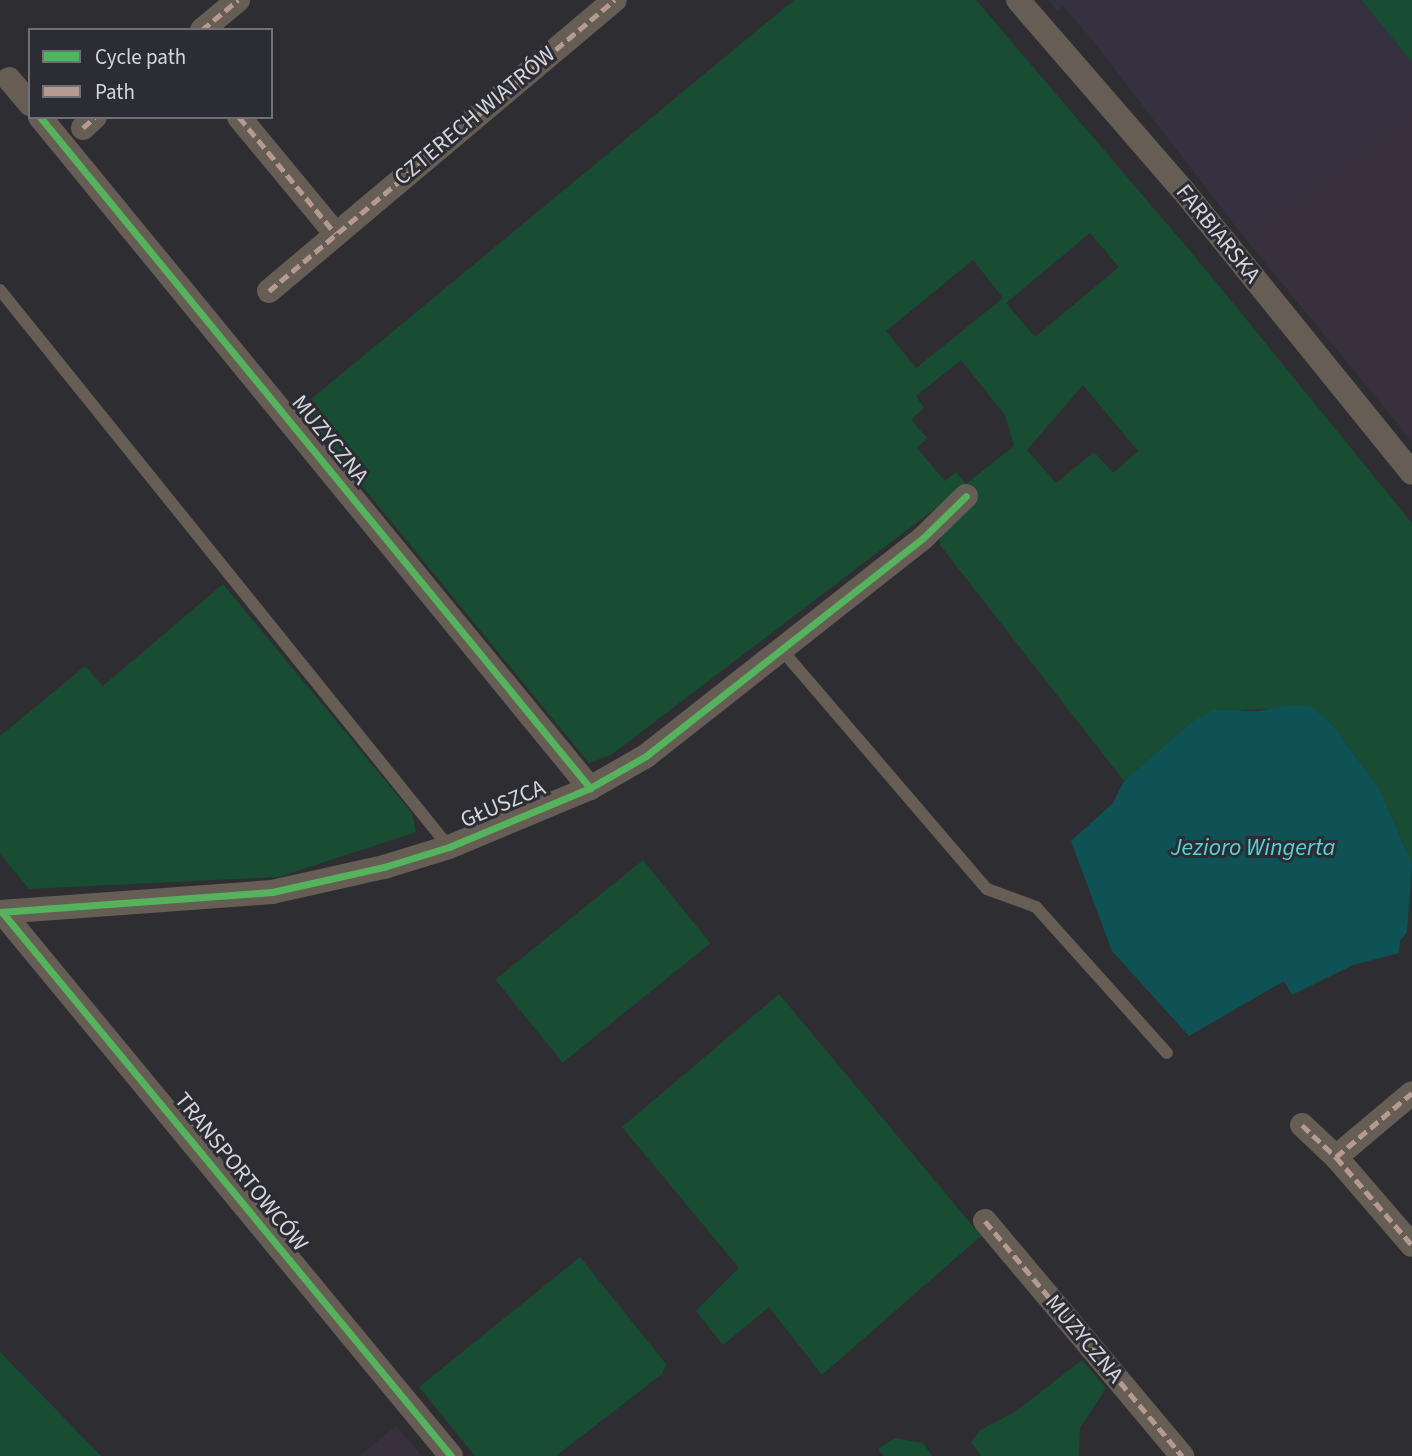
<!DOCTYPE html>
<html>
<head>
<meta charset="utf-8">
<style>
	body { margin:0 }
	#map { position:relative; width:1412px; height:1456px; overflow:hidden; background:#2e2e32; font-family:"Source Sans 3",sans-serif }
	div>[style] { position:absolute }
	.commercial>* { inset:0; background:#39303d }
	.industrial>* { inset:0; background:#363140 }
	.green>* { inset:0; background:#184c33; transform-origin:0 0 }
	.water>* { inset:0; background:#0e5255 }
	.service>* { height:12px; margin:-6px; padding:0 6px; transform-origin:6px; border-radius:6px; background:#665d55 }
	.minor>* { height:24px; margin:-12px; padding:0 12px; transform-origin:12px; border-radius:12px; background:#665d55 }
	.quiet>* { height:5px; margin-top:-2.5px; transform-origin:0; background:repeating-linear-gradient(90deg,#b69a8f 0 10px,transparent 0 15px) }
	.cycleway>* { height:7px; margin:-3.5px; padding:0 3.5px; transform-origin:3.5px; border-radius:3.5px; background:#56b35d }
	span { translate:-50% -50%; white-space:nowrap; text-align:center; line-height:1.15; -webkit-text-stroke:6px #2c2c34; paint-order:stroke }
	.street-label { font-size:23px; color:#d5d5da }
	.water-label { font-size:24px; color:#53d5da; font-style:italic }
	.legend { position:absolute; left:28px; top:28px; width:245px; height:91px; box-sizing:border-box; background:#2c2c34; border:2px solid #707076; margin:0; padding:9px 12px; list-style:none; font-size:21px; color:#d5d5da }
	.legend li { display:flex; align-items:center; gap:14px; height:35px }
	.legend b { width:35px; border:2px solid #707076 }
</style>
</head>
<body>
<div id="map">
	<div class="commercial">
		<i style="clip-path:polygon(1412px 113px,1412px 441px,1244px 237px)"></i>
		<i style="clip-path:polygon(396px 1426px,422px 1456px,359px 1456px)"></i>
	</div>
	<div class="industrial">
		<i style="clip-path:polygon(1048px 0,1361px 0,1412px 62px,1412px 113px,1244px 237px,1090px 37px,1063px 6px,1057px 11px)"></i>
	</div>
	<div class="green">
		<i style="clip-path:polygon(evenodd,794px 0,976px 0,1197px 259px,1412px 523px,1412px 864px,1379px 788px,1334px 727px,1271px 709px,1242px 710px,1190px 723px,1124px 781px,940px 545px,941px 528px,961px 489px,611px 755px,589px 763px,299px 409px,794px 0,1090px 233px,1119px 267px,1035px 337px,1006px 303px,1090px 233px,794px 0,973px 260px,1003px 298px,916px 368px,886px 331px,973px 260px,794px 0,961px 360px,1005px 415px,1014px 446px,966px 484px,956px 472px,945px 481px,917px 448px,927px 438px,911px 420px,924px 408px,916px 396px,961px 360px,794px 0,1083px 385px,1138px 451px,1113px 473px,1094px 452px,1056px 483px,1027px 450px,1083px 385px)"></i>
		<i style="clip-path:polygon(1361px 0,1412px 0,1412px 62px)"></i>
		<i style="clip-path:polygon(223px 584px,412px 813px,416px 832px,279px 877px,29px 889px,0 854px,0 736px,85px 666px,103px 686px)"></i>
		<i style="left:643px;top:860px;width:107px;height:190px;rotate:51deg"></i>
		<i style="clip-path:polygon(779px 994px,981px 1236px,822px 1375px,769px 1307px,723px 1345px,696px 1311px,739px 1268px,622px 1127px)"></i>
		<i style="clip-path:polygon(580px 1257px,666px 1364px,662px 1374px,556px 1456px,475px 1456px,419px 1387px)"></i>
		<i style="clip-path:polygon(0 1352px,40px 1393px,101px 1456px,0 1456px)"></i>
		<i style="clip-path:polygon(1082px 1360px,1106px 1388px,1080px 1428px,1079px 1456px,981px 1456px,971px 1442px,980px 1430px,1015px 1412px)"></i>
		<i style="clip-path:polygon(895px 1438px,923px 1443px,932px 1456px,884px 1456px,878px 1449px)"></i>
	</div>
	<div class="water">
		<i style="clip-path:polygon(1288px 705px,1311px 706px,1334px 727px,1379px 788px,1412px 864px,1407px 932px,1400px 941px,1399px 953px,1353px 965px,1292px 995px,1284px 981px,1189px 1036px,1112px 951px,1071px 841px,1113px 803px,1124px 781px,1190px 723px,1213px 710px,1259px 711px)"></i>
	</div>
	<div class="service">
		<i style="left:0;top:290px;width:715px;rotate:51.13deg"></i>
		<i style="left:781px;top:649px;width:316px;rotate:49.4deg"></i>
		<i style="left:987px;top:889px;width:52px;rotate:20.2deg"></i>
		<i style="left:1036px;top:907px;width:196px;rotate:48.1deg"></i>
	</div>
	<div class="minor">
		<i style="left:1018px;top:0;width:250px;rotate:49.1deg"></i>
		<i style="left:1182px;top:189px;width:365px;rotate:51deg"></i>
		<i style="left:202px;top:30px;width:47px;rotate:-39.8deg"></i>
		<i style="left:9px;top:79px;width:33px;rotate:50deg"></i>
		<i style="left:40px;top:117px;width:868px;rotate:50.66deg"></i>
		<i style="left:239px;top:117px;width:151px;rotate:50.4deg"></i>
		<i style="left:83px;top:128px;width:16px;rotate:-43deg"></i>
		<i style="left:269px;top:291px;width:452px;rotate:-40.1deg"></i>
		<i style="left:0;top:912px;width:273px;rotate:-4.2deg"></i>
		<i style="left:272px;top:892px;width:115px;rotate:-12.6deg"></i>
		<i style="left:384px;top:867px;width:68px;rotate:-17.1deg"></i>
		<i style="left:449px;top:847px;width:153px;rotate:-22.7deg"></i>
		<i style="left:590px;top:788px;width:64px;rotate:-29.7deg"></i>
		<i style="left:646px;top:756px;width:352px;rotate:-38.2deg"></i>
		<i style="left:923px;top:538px;width:60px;rotate:-44.3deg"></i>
		<i style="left:2px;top:912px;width:705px;rotate:50.46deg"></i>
		<i style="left:1302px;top:1125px;width:47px;rotate:43.3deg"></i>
		<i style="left:1336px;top:1157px;width:116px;rotate:49.2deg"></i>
		<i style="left:1336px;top:1157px;width:99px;rotate:-40.1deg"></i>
		<i style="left:985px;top:1221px;width:307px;rotate:50deg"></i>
	</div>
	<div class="quiet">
		<i style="left:202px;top:30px;width:47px;rotate:-39.8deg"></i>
		<i style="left:239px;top:117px;width:151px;rotate:50.4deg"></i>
		<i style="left:83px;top:128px;width:16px;rotate:-43deg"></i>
		<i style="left:269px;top:291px;width:452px;rotate:-40.1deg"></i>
		<i style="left:1302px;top:1125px;width:47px;rotate:43.3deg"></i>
		<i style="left:1336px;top:1157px;width:116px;rotate:49.2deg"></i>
		<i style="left:1336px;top:1157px;width:99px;rotate:-40.1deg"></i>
		<i style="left:985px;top:1221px;width:307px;rotate:50deg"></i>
	</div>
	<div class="cycleway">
		<i style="left:40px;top:117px;width:868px;rotate:50.66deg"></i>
		<i style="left:0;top:912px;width:273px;rotate:-4.2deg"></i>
		<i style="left:272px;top:892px;width:115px;rotate:-12.6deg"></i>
		<i style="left:384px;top:867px;width:68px;rotate:-17.1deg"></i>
		<i style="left:449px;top:847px;width:153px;rotate:-22.7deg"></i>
		<i style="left:590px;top:788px;width:64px;rotate:-29.7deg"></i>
		<i style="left:646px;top:756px;width:352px;rotate:-38.2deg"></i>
		<i style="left:923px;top:538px;width:60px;rotate:-44.3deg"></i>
		<i style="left:2px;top:912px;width:705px;rotate:50.46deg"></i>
	</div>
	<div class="street-label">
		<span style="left:475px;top:116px;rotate:-40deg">CZTERECH WIATRÓW</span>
		<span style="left:1218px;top:234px;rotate:51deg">FARBIARSKA</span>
		<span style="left:330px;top:440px;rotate:51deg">MUZYCZNA</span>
		<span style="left:503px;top:804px;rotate:-23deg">GŁUSZCA</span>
		<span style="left:241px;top:1172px;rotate:51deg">TRANSPORTOWCÓW</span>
		<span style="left:1084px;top:1339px;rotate:50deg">MUZYCZNA</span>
	</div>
	<div class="water-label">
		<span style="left:1253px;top:848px">Jezioro Wingerta</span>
	</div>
	<ul class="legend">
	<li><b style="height:9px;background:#56b35d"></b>Cycle path</li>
	<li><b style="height:9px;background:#b69a8f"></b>Path</li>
	</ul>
</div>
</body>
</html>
